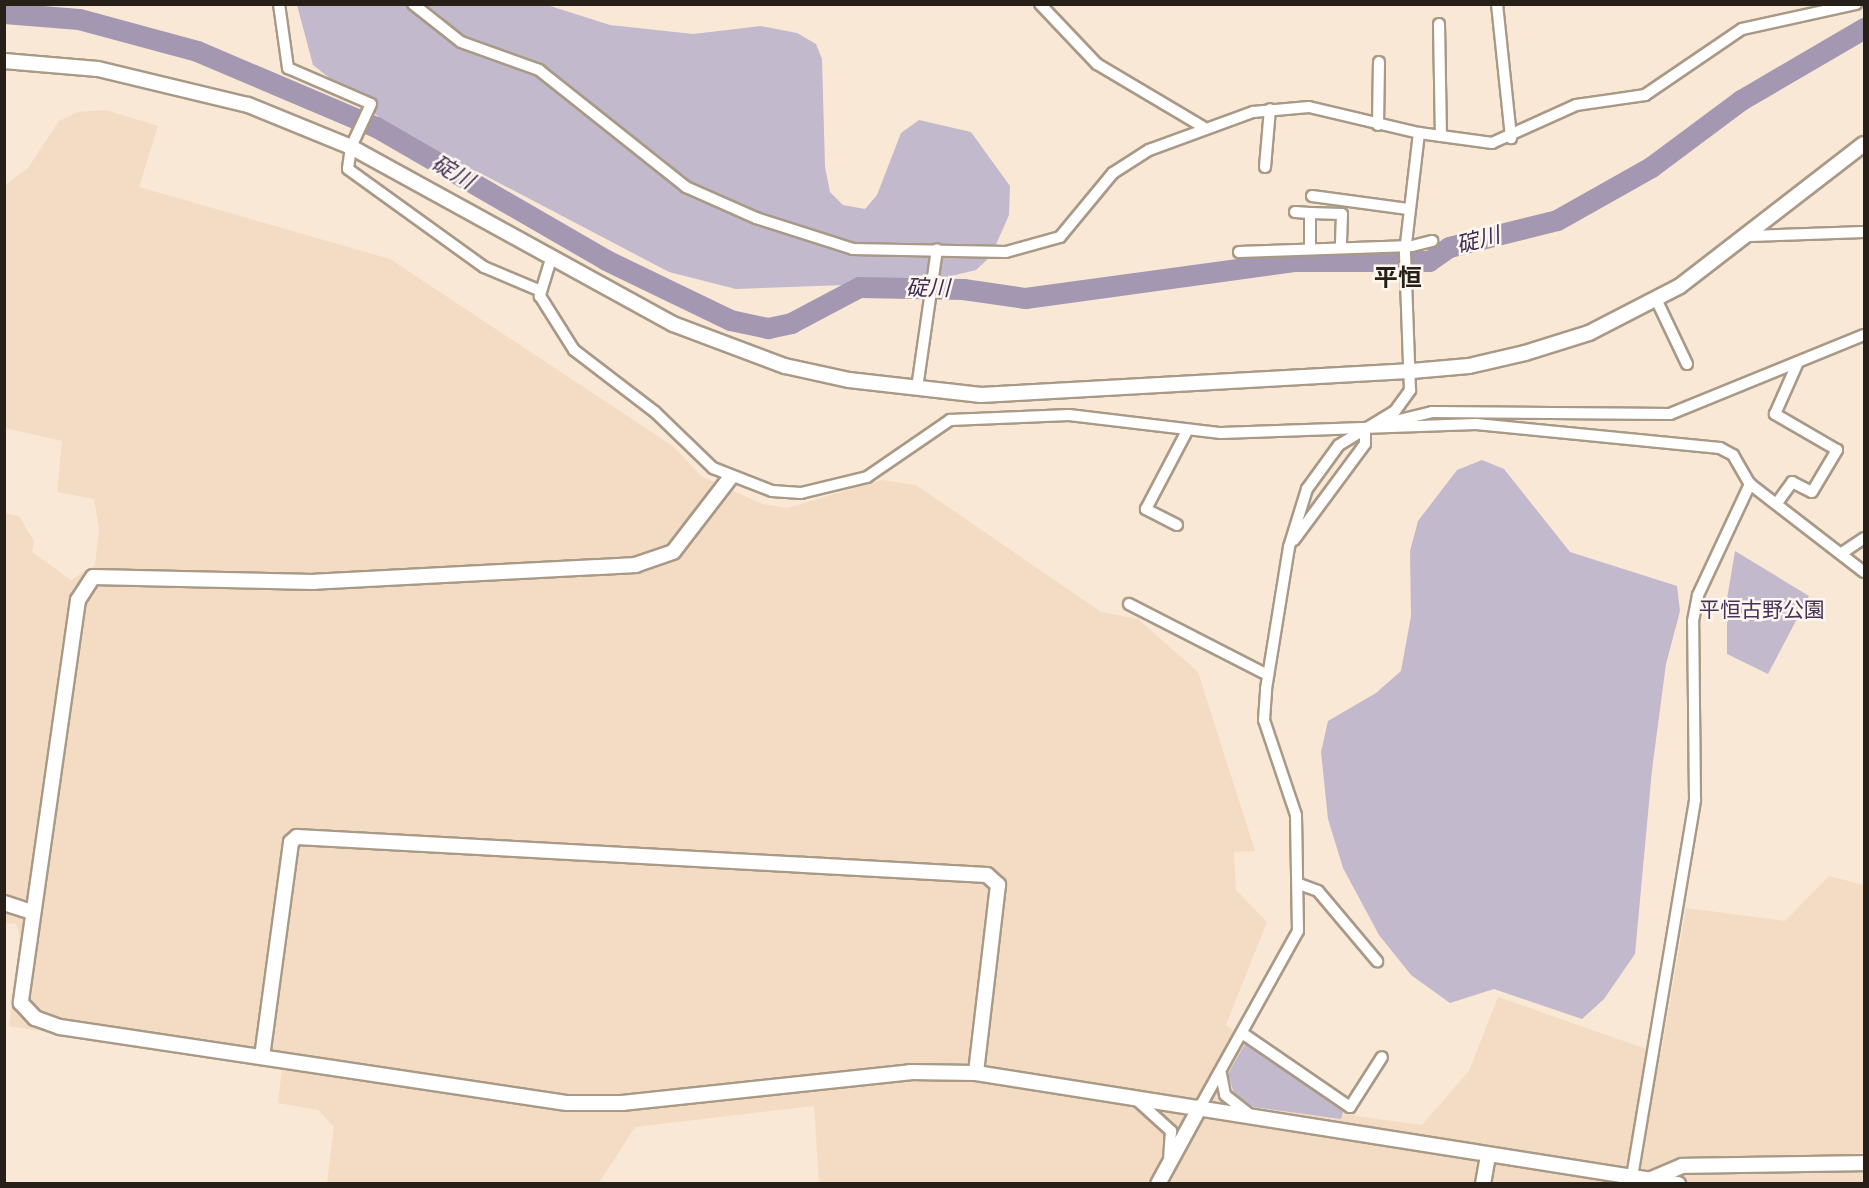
<!DOCTYPE html>
<html>
<head>
<meta charset="utf-8">
<style>
	body { margin:0 }
	#map { position:relative; width:1869px; height:1188px; overflow:hidden; background:#f9e8d5; font-family:"PT Sans","Noto Sans JP",sans-serif }
	div>[style] { position:absolute }
	.built>* { inset:0; background:#f3dcc3 }
	.green>* { inset:0; background:#c2b9cc }
	.river>* { height:21px; margin:-10.5px; padding:0 10.5px; transform-origin:10.5px; border-radius:10.5px; background:#a497b1 }
	.roads { filter:drop-shadow(2px 0 #a99987) drop-shadow(-2px 0 #a99987) drop-shadow(0 2px #a99987) drop-shadow(0 -2px #a99987) }
	.street>* { height:10px; margin:-5px; padding:0 5px; transform-origin:5px; border-radius:5px; background:#fff }
	.secondary>* { height:14px; margin:-7px; padding:0 7px; transform-origin:7px; border-radius:7px; background:#fff }
	span { translate:-50% -50%; white-space:nowrap; text-align:center; line-height:1.15; -webkit-text-stroke:5px #fef7ef; paint-order:stroke }
	.park-label { font-size:21px; color:#47335a }
	.water-label { font-size:22px; color:#412c53; font-style:italic }
	.quarter-label { font-size:24px; color:#262019; font-weight:700 }
	.frame { position:absolute; inset:0; border:6px solid #262019; pointer-events:none }
</style>
</head>
<body>
<div id="map">
	<div class="built">
		<i style="clip-path:polygon(106px 110px,158px 126px,139px 187px,390px 259px,674px 447px,701px 476px,762px 504px,787px 508px,882px 480px,916px 485px,1101px 612px,1138px 619px,1198px 672px,1255px 851px,1234px 852px,1236px 890px,1267px 922px,1226px 1025px,1356px 1116px,1422px 1125px,1469px 1071px,1498px 997px,1661px 1054px,1686px 908px,1785px 921px,1829px 876px,1864px 885px,1864px 1183px,819px 1183px,814px 1106px,635px 1127px,599px 1183px,327px 1183px,334px 1127px,318px 1110px,278px 1103px,282px 1069px,9px 1026px,20px 937px,16px 924px,4px 923px,4px 513px,19px 516px,34px 541px,32px 552px,71px 580px,95px 565px,99px 528px,94px 499px,57px 492px,62px 441px,5px 428px,5px 185px,28px 168px,59px 121px,78px 112px)"></i>
	</div>
	<div class="green">
		<i style="clip-path:polygon(297px 5px,547px 5px,610px 25px,693px 34px,761px 26px,797px 33px,816px 44px,822px 59px,825px 167px,830px 192px,843px 205px,865px 209px,877px 195px,901px 133px,919px 120px,971px 132px,1010px 186px,1009px 215px,991px 256px,976px 270px,927px 282px,736px 289px,669px 272px,484px 175px,412px 143px,313px 65px)"></i>
		<i style="clip-path:polygon(1482px 460px,1504px 469px,1570px 552px,1677px 586px,1680px 611px,1666px 664px,1652px 770px,1635px 954px,1604px 999px,1582px 1019px,1494px 989px,1450px 1003px,1411px 975px,1379px 935px,1343px 868px,1328px 819px,1321px 752px,1328px 721px,1376px 693px,1401px 671px,1411px 616px,1410px 551px,1418px 521px,1457px 470px)"></i>
		<i style="clip-path:polygon(1735px 551px,1809px 596px,1768px 674px,1727px 654px,1727px 599px)"></i>
		<i style="clip-path:polygon(1246px 1042px,1344px 1108px,1341px 1119px,1254px 1107px,1235px 1097px,1228px 1074px)"></i>
	</div>
	<div class="river">
		<i style="left:4px;top:13px;width:75px;rotate:4.6deg"></i>
		<i style="left:79px;top:19px;width:122px;rotate:15.2deg"></i>
		<i style="left:197px;top:51px;width:194px;rotate:23deg"></i>
		<i style="left:376px;top:127px;width:266px;rotate:30deg"></i>
		<i style="left:606px;top:260px;width:138px;rotate:25.8deg"></i>
		<i style="left:730px;top:320px;width:39px;rotate:12deg"></i>
		<i style="left:768px;top:328px;width:24px;rotate:-12deg"></i>
		<i style="left:791px;top:323px;width:77px;rotate:-27.9deg"></i>
		<i style="left:859px;top:287px;width:104px;rotate:1.1deg"></i>
		<i style="left:963px;top:289px;width:63px;rotate:8.3deg"></i>
		<i style="left:1025px;top:298px;width:273px;rotate:-7.8deg"></i>
		<i style="left:1295px;top:261px;width:134px"></i>
		<i style="left:1429px;top:261px;width:24px;rotate:-35deg"></i>
		<i style="left:1449px;top:247px;width:111px;rotate:-14deg"></i>
		<i style="left:1557px;top:220px;width:108px;rotate:-29.4deg"></i>
		<i style="left:1651px;top:167px;width:112px;rotate:-36.7deg"></i>
		<i style="left:1741px;top:100px;width:143px;rotate:-30.3deg"></i>
	</div>
	<div class="roads">
		<div class="street">
			<i style="left:279px;top:4px;width:65px;rotate:82deg"></i>
			<i style="left:288px;top:68px;width:90px;rotate:23.4deg"></i>
			<i style="left:371px;top:104px;width:47px;rotate:114.9deg"></i>
			<i style="left:351px;top:147px;width:22px;rotate:98deg"></i>
			<i style="left:348px;top:169px;width:168px;rotate:35.8deg"></i>
			<i style="left:484px;top:267px;width:62px;rotate:22.8deg"></i>
			<i style="left:413px;top:4px;width:61px;rotate:38.4deg"></i>
			<i style="left:461px;top:42px;width:83px;rotate:19.7deg"></i>
			<i style="left:539px;top:70px;width:188px;rotate:38.5deg"></i>
			<i style="left:686px;top:187px;width:77px;rotate:23.9deg"></i>
			<i style="left:756px;top:218px;width:102px;rotate:17.7deg"></i>
			<i style="left:853px;top:249px;width:153px;rotate:1.1deg"></i>
			<i style="left:1006px;top:252px;width:56px;rotate:-15.5deg"></i>
			<i style="left:1060px;top:237px;width:83px;rotate:-50.4deg"></i>
			<i style="left:1113px;top:173px;width:43px;rotate:-32.6deg"></i>
			<i style="left:1149px;top:150px;width:111px;rotate:-20.1deg"></i>
			<i style="left:1253px;top:112px;width:56px;rotate:-5.1deg"></i>
			<i style="left:1309px;top:107px;width:113px;rotate:13.3deg"></i>
			<i style="left:1419px;top:133px;width:74px;rotate:7.8deg"></i>
			<i style="left:1492px;top:143px;width:92px;rotate:-24.3deg"></i>
			<i style="left:1576px;top:105px;width:70px;rotate:-8.2deg"></i>
			<i style="left:1645px;top:95px;width:117px;rotate:-34.2deg"></i>
			<i style="left:1742px;top:29px;width:117px;rotate:-12.4deg"></i>
			<i style="left:1040px;top:4px;width:83px;rotate:46.5deg"></i>
			<i style="left:1097px;top:64px;width:123px;rotate:30.7deg"></i>
			<i style="left:1497px;top:4px;width:135px;rotate:84deg"></i>
			<i style="left:1439px;top:24px;width:112px;rotate:89deg"></i>
			<i style="left:1378px;top:125px;width:63px;rotate:-89.1deg"></i>
			<i style="left:1265px;top:167px;width:58px;rotate:-85.1deg"></i>
			<i style="left:1312px;top:196px;width:97px;rotate:7.7deg"></i>
			<i style="left:1295px;top:212px;width:15px;rotate:4deg"></i>
			<i style="left:1750px;top:236px;width:114px;rotate:-2deg"></i>
			<i style="left:1310px;top:247px;width:34px;rotate:-90deg"></i>
			<i style="left:1310px;top:213px;width:32px;rotate:2deg"></i>
			<i style="left:1342px;top:214px;width:33px;rotate:92deg"></i>
			<i style="left:1239px;top:252px;width:173px;rotate:-2deg"></i>
			<i style="left:1412px;top:246px;width:21px;rotate:-14deg"></i>
			<i style="left:551px;top:259px;width:39px;rotate:107deg"></i>
			<i style="left:540px;top:296px;width:64px;rotate:57.8deg"></i>
			<i style="left:574px;top:350px;width:102px;rotate:37.4deg"></i>
			<i style="left:655px;top:412px;width:81px;rotate:44deg"></i>
			<i style="left:713px;top:468px;width:63px;rotate:21.3deg"></i>
			<i style="left:772px;top:491px;width:29px;rotate:4deg"></i>
			<i style="left:801px;top:493px;width:68px;rotate:-13.6deg"></i>
			<i style="left:867px;top:477px;width:101px;rotate:-34.5deg"></i>
			<i style="left:950px;top:420px;width:119px;rotate:-2.4deg"></i>
			<i style="left:1069px;top:415px;width:153px;rotate:6.8deg"></i>
			<i style="left:1221px;top:433px;width:255px;rotate:-2deg"></i>
			<i style="left:1476px;top:424px;width:245px;rotate:5.6deg"></i>
			<i style="left:1720px;top:448px;width:15px;rotate:28deg"></i>
			<i style="left:1733px;top:455px;width:34px;rotate:60deg"></i>
			<i style="left:1750px;top:484px;width:144px;rotate:37.7deg"></i>
			<i style="left:1656px;top:299px;width:72px;rotate:64.5deg"></i>
			<i style="left:917px;top:388px;width:140px;rotate:-81.8deg"></i>
			<i style="left:1391px;top:422px;width:42px;rotate:-13.7deg"></i>
			<i style="left:1432px;top:412px;width:238px;rotate:0.5deg"></i>
			<i style="left:1670px;top:414px;width:209px;rotate:-22.2deg"></i>
			<i style="left:1777px;top:503px;width:26px;rotate:-54deg"></i>
			<i style="left:1792px;top:482px;width:22px;rotate:27deg"></i>
			<i style="left:1812px;top:492px;width:49px;rotate:-59.2deg"></i>
			<i style="left:1837px;top:450px;width:72px;rotate:-149.9deg"></i>
			<i style="left:1775px;top:414px;width:57px;rotate:-66.1deg"></i>
			<i style="left:1177px;top:525px;width:35px;rotate:-153deg"></i>
			<i style="left:1146px;top:509px;width:88px;rotate:-62.3deg"></i>
			<i style="left:1294px;top:540px;width:119px;rotate:-53.5deg"></i>
			<i style="left:1365px;top:444px;width:14px;rotate:-90deg"></i>
			<i style="left:1842px;top:553px;width:27px;rotate:-34deg"></i>
			<i style="left:1129px;top:604px;width:156px;rotate:27.1deg"></i>
			<i style="left:1299px;top:884px;width:20px;rotate:20deg"></i>
			<i style="left:1318px;top:891px;width:92px;rotate:49.9deg"></i>
			<i style="left:1242px;top:1033px;width:131px;rotate:34.4deg"></i>
			<i style="left:1350px;top:1107px;width:59px;rotate:-57.4deg"></i>
			<i style="left:1221px;top:1074px;width:21px;rotate:79deg"></i>
			<i style="left:1225px;top:1095px;width:31px;rotate:38deg"></i>
			<i style="left:1138px;top:1101px;width:45px;rotate:42.3deg"></i>
			<i style="left:1171px;top:1131px;width:26px;rotate:94deg"></i>
			<i style="left:1200px;top:1107px;width:201px;rotate:-60.9deg"></i>
			<i style="left:1298px;top:931px;width:116px;rotate:-91deg"></i>
			<i style="left:1296px;top:815px;width:100px;rotate:-108.6deg"></i>
			<i style="left:1264px;top:720px;width:31px;rotate:-86deg"></i>
			<i style="left:1266px;top:689px;width:144px;rotate:-80.8deg"></i>
			<i style="left:1289px;top:547px;width:61px;rotate:-72.8deg"></i>
			<i style="left:1307px;top:489px;width:54px;rotate:-54deg"></i>
			<i style="left:1339px;top:445px;width:66px;rotate:-31.3deg"></i>
			<i style="left:1395px;top:411px;width:26px;rotate:-54deg"></i>
			<i style="left:1410px;top:390px;width:138px;rotate:-92.1deg"></i>
			<i style="left:1405px;top:252px;width:120px;rotate:-83.3deg"></i>
			<i style="left:1632px;top:1177px;width:382px;rotate:-80.5deg"></i>
			<i style="left:1695px;top:800px;width:179px;rotate:-90.6deg"></i>
			<i style="left:1693px;top:621px;width:26px;rotate:-79deg"></i>
			<i style="left:1698px;top:595px;width:123px;rotate:-64.9deg"></i>
		</div>
		<div class="secondary">
			<i style="left:4px;top:61px;width:94px;rotate:4.9deg"></i>
			<i style="left:98px;top:69px;width:154px;rotate:13.5deg"></i>
			<i style="left:248px;top:105px;width:111px;rotate:22.2deg"></i>
			<i style="left:351px;top:147px;width:367px;rotate:28.8deg"></i>
			<i style="left:673px;top:324px;width:120px;rotate:20.6deg"></i>
			<i style="left:785px;top:366px;width:66px;rotate:12.3deg"></i>
			<i style="left:849px;top:380px;width:133px;rotate:6.5deg"></i>
			<i style="left:981px;top:395px;width:432px;rotate:-3.2deg"></i>
			<i style="left:1412px;top:371px;width:57px;rotate:-5deg"></i>
			<i style="left:1469px;top:366px;width:57px;rotate:-13.1deg"></i>
			<i style="left:1525px;top:353px;width:67px;rotate:-17.4deg"></i>
			<i style="left:1589px;top:333px;width:102px;rotate:-27.3deg"></i>
			<i style="left:1680px;top:286px;width:232px;rotate:-37.7deg"></i>
			<i style="left:730px;top:478px;width:93px;rotate:127.6deg"></i>
			<i style="left:673px;top:552px;width:39px;rotate:161deg"></i>
			<i style="left:636px;top:565px;width:322px;rotate:177deg"></i>
			<i style="left:314px;top:582px;width:221px;rotate:-178.7deg"></i>
			<i style="left:93px;top:577px;width:27px;rotate:123deg"></i>
			<i style="left:78px;top:600px;width:407px;rotate:98.1deg"></i>
			<i style="left:21px;top:1003px;width:21px;rotate:47deg"></i>
			<i style="left:35px;top:1018px;width:27px;rotate:20deg"></i>
			<i style="left:60px;top:1027px;width:513px;rotate:8.53deg"></i>
			<i style="left:567px;top:1103px;width:55px"></i>
			<i style="left:622px;top:1103px;width:290px;rotate:-6.1deg"></i>
			<i style="left:910px;top:1072px;width:66px;rotate:0.9deg"></i>
			<i style="left:976px;top:1073px;width:711px;rotate:8.99deg"></i>
			<i style="left:4px;top:903px;width:28px;rotate:18deg"></i>
			<i style="left:262px;top:1057px;width:217px;rotate:-82.3deg"></i>
			<i style="left:291px;top:842px;width:8px;rotate:-40deg"></i>
			<i style="left:297px;top:837px;width:691px;rotate:3.15deg"></i>
			<i style="left:987px;top:875px;width:15px;rotate:42deg"></i>
			<i style="left:998px;top:885px;width:189px;rotate:96.7deg"></i>
			<i style="left:1649px;top:1180px;width:36px;rotate:-23deg"></i>
			<i style="left:1682px;top:1166px;width:182px;rotate:-0.9deg"></i>
			<i style="left:1158px;top:1184px;width:88px;rotate:-61.4deg"></i>
			<i style="left:1483px;top:1184px;width:28px;rotate:-80deg"></i>
		</div>
	</div>
	<div class="park-label">
		<span style="left:1762px;top:610px">平恒古野公園</span>
	</div>
	<div class="water-label">
		<span style="left:453px;top:172px;rotate:30deg">碇川</span>
		<span style="left:1478px;top:240px;rotate:-15deg">碇川</span>
		<span style="left:928px;top:288px;rotate:1deg">碇川</span>
	</div>
	<div class="quarter-label">
		<span style="left:1398px;top:278px">平恒</span>
	</div>
	<div class="frame"></div>
</div>
</body>
</html>
